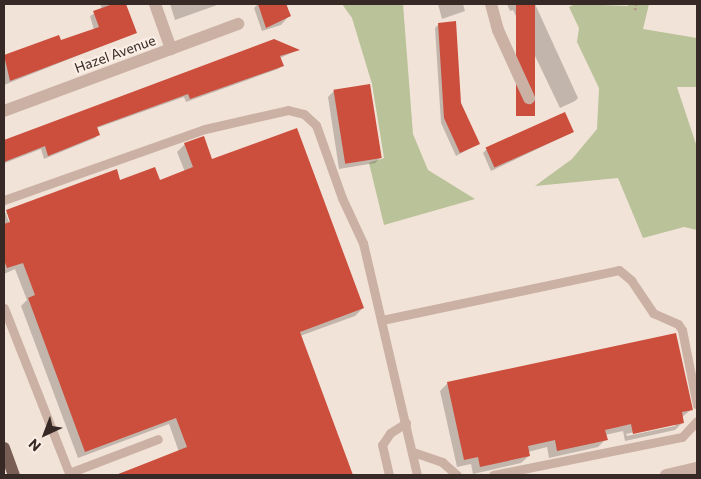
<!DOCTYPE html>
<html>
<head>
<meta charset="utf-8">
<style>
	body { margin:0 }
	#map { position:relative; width:701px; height:479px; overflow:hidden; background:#f2e3d8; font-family:Commissioner,sans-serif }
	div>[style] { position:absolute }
	.green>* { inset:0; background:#b9c298 }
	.shadow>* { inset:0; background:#0003 }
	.building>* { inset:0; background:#cc4e3d; transform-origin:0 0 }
	.path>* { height:3px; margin-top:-1.5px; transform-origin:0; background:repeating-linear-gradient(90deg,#b79b8e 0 2.5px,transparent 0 5px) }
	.service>* { height:9px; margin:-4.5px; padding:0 4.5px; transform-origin:4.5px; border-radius:4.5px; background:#cbb1a4 }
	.minor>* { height:12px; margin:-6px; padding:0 6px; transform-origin:6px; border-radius:6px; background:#cbb1a4 }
	.primary>* { height:12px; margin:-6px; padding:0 6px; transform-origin:6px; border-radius:6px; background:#795e56 }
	span { translate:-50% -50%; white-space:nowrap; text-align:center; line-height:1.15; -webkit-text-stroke:4.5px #faeee5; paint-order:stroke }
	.street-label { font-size:14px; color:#362926 }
	.frame { position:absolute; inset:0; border:5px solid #362926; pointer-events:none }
	.north { position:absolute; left:20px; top:409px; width:50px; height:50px; -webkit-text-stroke:4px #faeee5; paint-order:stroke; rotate:223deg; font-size:14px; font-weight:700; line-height:20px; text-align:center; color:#362926 }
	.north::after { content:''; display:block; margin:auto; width:18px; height:22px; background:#362926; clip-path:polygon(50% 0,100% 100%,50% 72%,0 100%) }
</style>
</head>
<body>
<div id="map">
	<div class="green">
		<i style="clip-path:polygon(342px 4px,403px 4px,413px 134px,428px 170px,475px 199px,384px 225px,369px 163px,384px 158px,372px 84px,352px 18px)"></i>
		<i style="clip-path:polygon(575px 4px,628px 6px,629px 4px,649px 4px,643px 29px,697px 38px,697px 87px,677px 87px,697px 147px,697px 230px,684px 227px,643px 238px,618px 178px,535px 186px,572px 159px,597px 129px,599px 88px,577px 42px,579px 28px,569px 7px)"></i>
	</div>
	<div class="shadow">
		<i style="clip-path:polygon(100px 4px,125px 4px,135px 33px,4px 85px,4px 56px,39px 43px,60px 42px,94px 30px,90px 16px,102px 9px)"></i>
		<i style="clip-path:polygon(170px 4px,220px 4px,175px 20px)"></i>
		<i style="clip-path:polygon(258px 4px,287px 4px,289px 16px,281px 25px,262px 31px,254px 8px)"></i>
		<i style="clip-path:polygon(438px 4px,463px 4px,465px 11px,442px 19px)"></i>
		<i style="clip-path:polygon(507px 4px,535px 4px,578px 98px,575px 101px,560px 108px,513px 10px,510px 11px)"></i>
		<i style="clip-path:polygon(439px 24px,460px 104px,478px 144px,456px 156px,441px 123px,435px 28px)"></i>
		<i style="clip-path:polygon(274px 40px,298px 50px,280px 58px,282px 65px,278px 69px,186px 102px,184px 97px,97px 128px,99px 134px,95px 138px,44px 159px,41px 149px,5px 163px,4px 171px,4px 142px)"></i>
		<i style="clip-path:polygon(334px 91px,381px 157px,375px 163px,339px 169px,328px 97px)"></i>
		<i style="clip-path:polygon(573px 132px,491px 171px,483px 153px,487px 149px)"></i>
		<i style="clip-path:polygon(evenodd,185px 144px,211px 161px,363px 308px,355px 316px,300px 336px,351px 475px,115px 475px,179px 452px,169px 424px,78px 458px,21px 306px,27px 300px,15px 269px,4px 274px,4px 214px,116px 171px,120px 182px,159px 181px,185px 172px,177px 152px,185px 144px,6px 214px,8px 214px,11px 228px,6px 214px)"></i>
		<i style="clip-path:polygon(evenodd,448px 383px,692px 409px,682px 417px,683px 422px,675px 430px,625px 441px,623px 431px,605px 435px,606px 439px,598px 447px,549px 458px,547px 447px,528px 452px,529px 456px,521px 463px,473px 474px,471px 464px,457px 467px,440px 391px,448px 383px,675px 423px,675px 426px,627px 436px,626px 434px,675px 423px)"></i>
	</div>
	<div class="building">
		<i style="clip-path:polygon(113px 4px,126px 4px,137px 33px,10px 81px,4px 55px,59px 35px,61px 40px,99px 27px,93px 11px)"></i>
		<i style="clip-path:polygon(258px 4px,286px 4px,291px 16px,266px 28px)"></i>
		<i style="left:516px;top:4px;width:19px;height:112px"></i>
		<i style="clip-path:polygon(456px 21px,461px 103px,480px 144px,460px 153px,444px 118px,438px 23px)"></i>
		<i style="clip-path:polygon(274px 39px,300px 50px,280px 56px,284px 66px,190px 99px,188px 94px,97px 127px,100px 135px,48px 156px,45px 146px,4px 162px,4px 140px)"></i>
		<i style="left:370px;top:84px;width:75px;height:37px;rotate:81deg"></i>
		<i style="left:565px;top:112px;width:22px;height:87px;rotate:66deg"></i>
		<i style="clip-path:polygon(297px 128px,364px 308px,300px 332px,353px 475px,116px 475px,187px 447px,176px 418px,85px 452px,28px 298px,35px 295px,23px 263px,7px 268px,4px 260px,4px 224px,10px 222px,6px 210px,117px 169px,120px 180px,155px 167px,160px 180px,193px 167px,184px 143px,204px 136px,212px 159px)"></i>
		<i style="clip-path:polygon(676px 333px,693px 410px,682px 412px,684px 423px,633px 434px,631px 424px,605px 430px,608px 440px,557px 451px,555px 440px,528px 446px,530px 456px,480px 467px,478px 457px,464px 460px,447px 382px)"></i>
	</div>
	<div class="path">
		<i style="left:635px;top:10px;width:6px;rotate:-81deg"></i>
	</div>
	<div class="service">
		<i style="left:4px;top:200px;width:213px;rotate:-19.5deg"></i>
		<i style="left:205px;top:129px;width:85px;rotate:-12.9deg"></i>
		<i style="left:288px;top:110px;width:16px;rotate:14deg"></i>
		<i style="left:304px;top:114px;width:16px;rotate:43deg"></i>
		<i style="left:316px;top:125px;width:77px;rotate:70.4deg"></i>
		<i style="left:342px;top:198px;width:50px;rotate:65deg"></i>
		<i style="left:363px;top:243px;width:238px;rotate:76.9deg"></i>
		<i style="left:4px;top:308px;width:177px;rotate:68.5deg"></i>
		<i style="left:69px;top:473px;width:95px;rotate:-20.9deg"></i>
		<i style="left:382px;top:320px;width:242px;rotate:-11.9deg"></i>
		<i style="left:619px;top:270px;width:16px;rotate:40deg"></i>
		<i style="left:631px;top:280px;width:40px;rotate:56deg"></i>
		<i style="left:653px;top:313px;width:27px;rotate:24deg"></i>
		<i style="left:678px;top:324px;width:7px;rotate:56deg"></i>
		<i style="left:682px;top:330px;width:76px;rotate:78.7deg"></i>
		<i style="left:413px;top:452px;width:31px;rotate:19deg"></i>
		<i style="left:442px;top:462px;width:20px;rotate:41deg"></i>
		<i style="left:389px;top:475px;width:31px;rotate:-103deg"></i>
		<i style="left:382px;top:445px;width:14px;rotate:-56deg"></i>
		<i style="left:390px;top:433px;width:19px;rotate:-32deg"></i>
		<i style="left:493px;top:475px;width:193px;rotate:-11.4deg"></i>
		<i style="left:682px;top:437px;width:22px;rotate:-47deg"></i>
	</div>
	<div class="minor">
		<i style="left:155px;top:4px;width:48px;rotate:70.4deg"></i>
		<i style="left:491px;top:4px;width:27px;rotate:75deg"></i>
		<i style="left:498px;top:30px;width:75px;rotate:65.5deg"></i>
		<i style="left:4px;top:111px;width:250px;rotate:-20.4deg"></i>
		<i style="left:666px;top:475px;width:32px;rotate:-13deg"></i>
	</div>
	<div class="primary">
		<i style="left:4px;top:448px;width:29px;rotate:70deg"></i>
	</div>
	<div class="street-label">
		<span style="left:115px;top:54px;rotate:-20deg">Hazel Avenue</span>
	</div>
	<div class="frame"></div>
	<div class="north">N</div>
</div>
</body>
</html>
